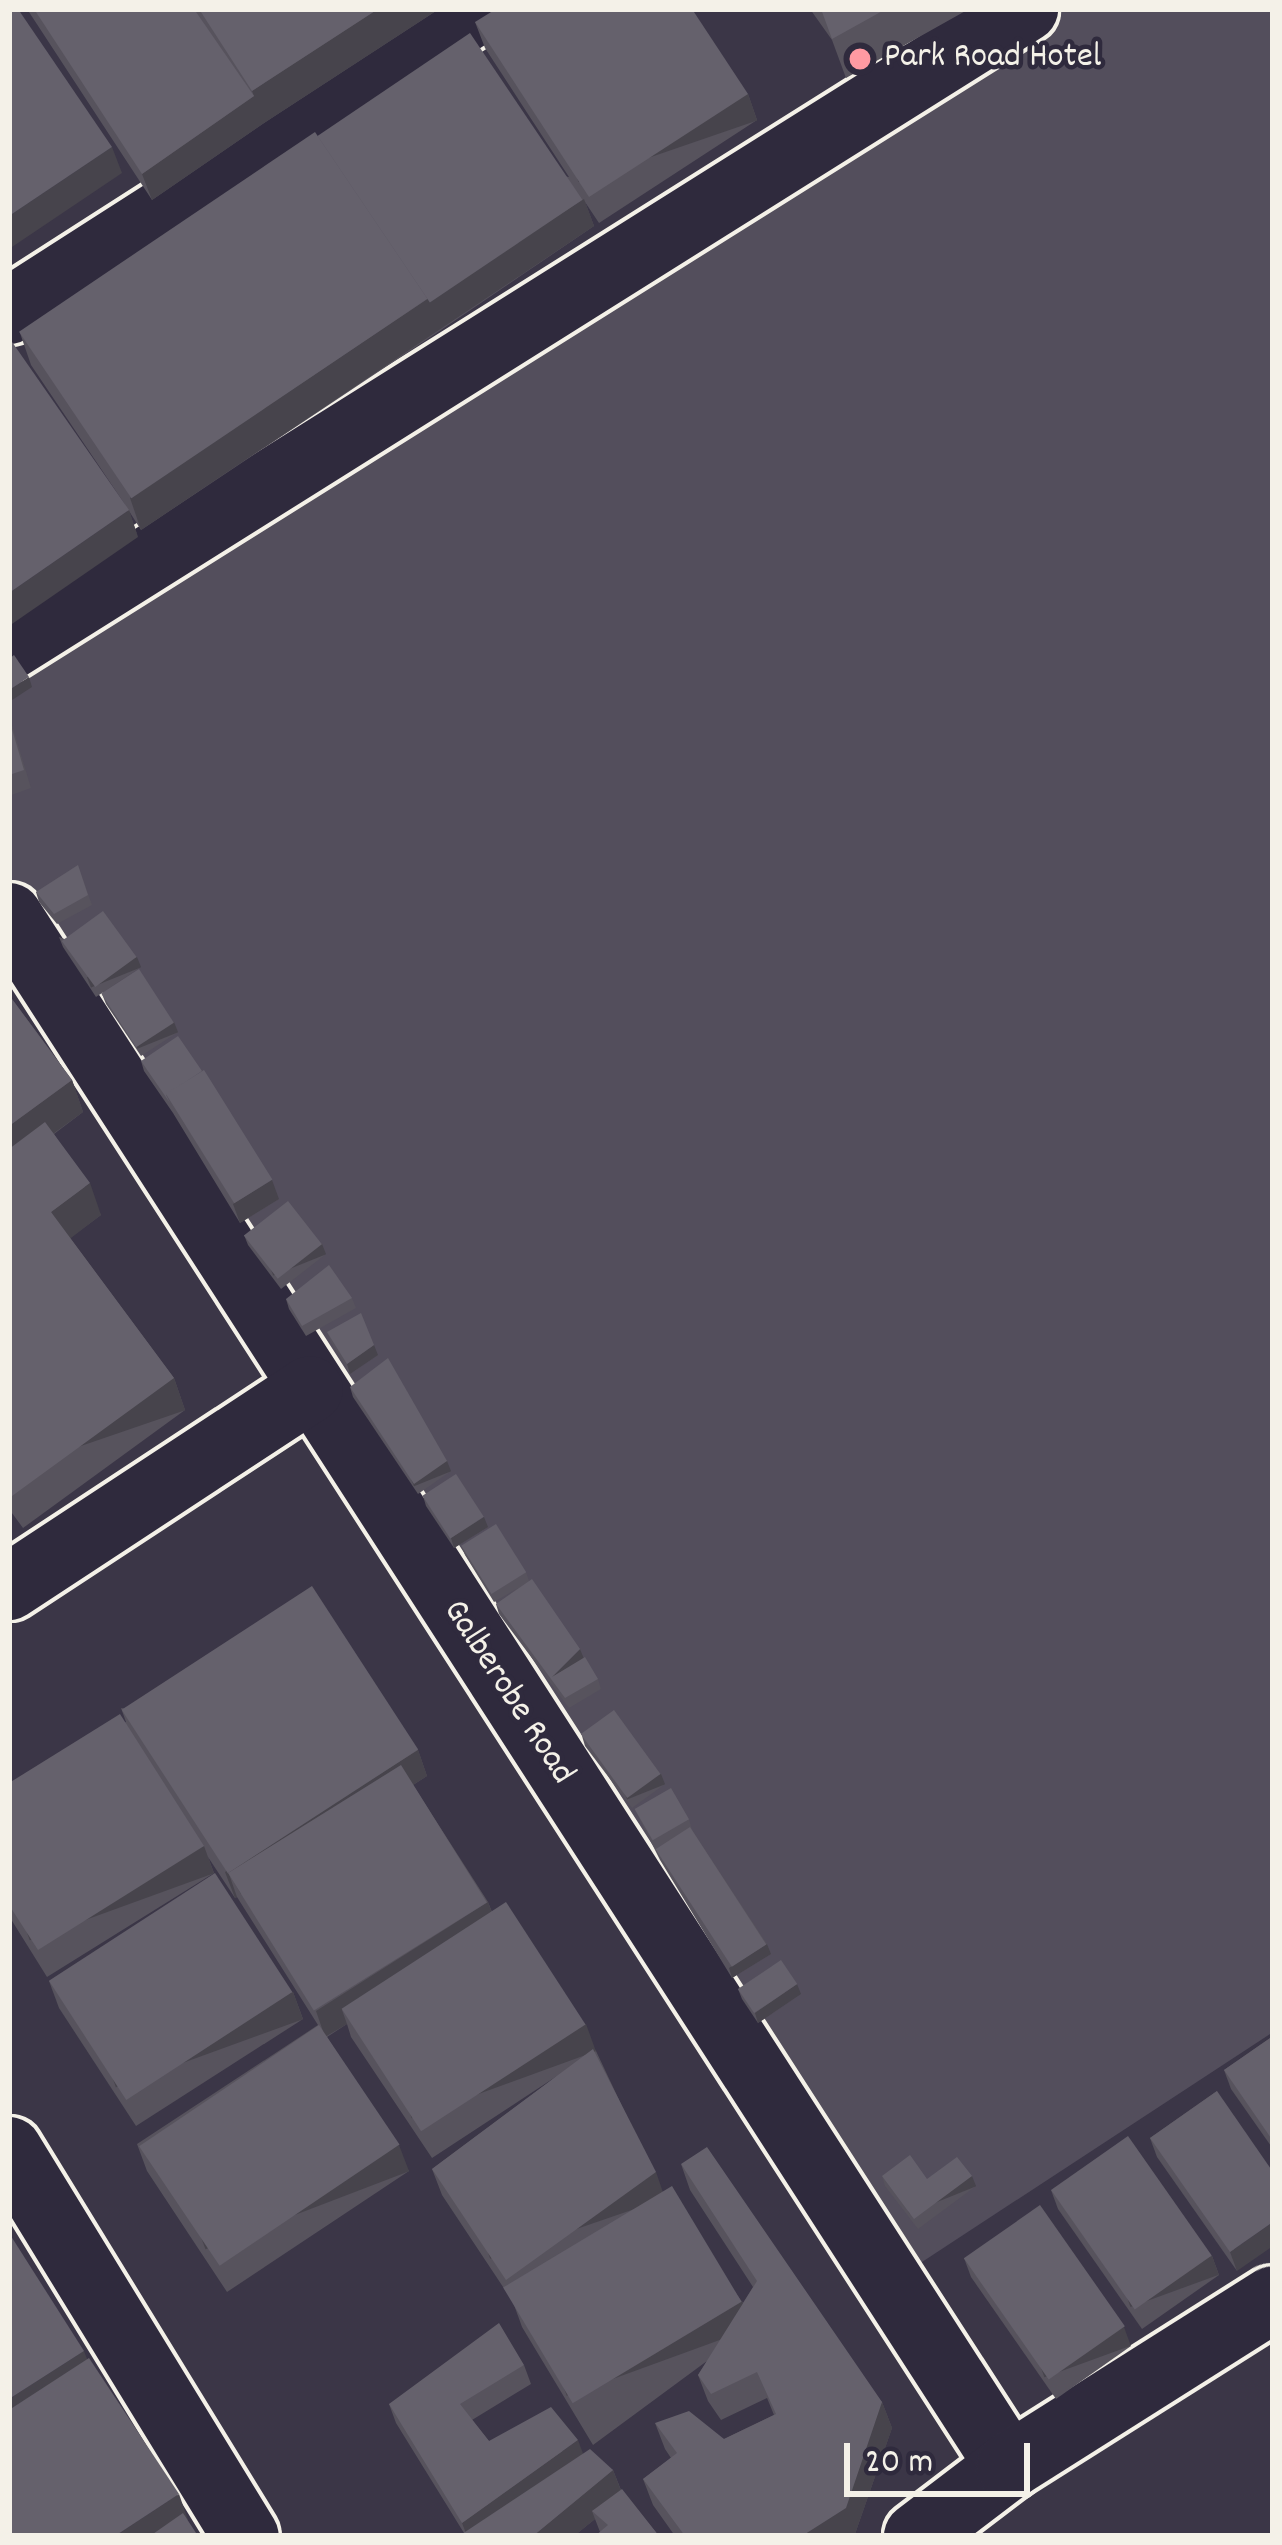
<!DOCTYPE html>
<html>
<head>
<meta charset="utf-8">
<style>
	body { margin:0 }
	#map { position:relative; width:1282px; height:2545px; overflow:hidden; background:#3b3647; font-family:Dekko,sans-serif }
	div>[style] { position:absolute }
	.green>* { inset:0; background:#534e5c }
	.roads { filter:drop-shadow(3px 0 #f4f1e8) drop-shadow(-3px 0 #f4f1e8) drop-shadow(0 3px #f4f1e8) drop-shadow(0 -3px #f4f1e8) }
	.minor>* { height:66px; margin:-33px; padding:0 33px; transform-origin:33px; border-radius:33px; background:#2f2a3d }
	.wall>* { inset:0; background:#57535d }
	.shaded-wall>* { inset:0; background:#47444c; transform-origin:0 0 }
	.building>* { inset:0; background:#65616c; transform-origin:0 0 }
	.dots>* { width:33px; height:33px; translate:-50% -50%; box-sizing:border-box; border:6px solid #2f2a3d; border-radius:50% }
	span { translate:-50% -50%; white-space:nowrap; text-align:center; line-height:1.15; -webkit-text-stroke:9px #2f2a3d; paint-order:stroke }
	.poi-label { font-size:36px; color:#f4f1e8 }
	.left { translate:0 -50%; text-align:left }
	.street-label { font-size:36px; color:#f4f1e8 }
	.frame { position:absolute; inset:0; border:12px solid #f4f1e8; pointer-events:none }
	.scale { position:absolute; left:844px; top:2443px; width:186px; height:54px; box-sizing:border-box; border:6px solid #f4f1e8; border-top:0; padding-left:15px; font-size:36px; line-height:42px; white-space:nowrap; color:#f4f1e8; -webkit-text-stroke:9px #2f2a3d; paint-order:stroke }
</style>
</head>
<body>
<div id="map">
	<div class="green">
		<i style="clip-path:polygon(1026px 9px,1273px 9px,1273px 2032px,890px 2283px,9px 914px,9px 648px)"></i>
	</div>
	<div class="roads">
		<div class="minor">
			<i style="left:9px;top:311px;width:560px;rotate:-32.67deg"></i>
			<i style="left:9px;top:647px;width:1200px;rotate:-32.13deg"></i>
			<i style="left:9px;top:916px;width:1845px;rotate:57.17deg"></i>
			<i style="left:9px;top:1587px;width:360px;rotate:-33.3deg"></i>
			<i style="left:9px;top:2150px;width:453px;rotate:58.5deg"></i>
			<i style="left:917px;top:2536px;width:116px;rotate:-37.3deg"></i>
			<i style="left:1009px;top:2466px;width:312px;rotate:-32.3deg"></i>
		</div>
	</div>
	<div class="wall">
		<i style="clip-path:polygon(27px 9px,439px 9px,264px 123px,152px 200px)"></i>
		<i style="clip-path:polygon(810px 9px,969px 9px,846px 78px,832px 40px)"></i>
		<i style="clip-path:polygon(475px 22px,748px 94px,757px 120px,599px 223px,585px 202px,594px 226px,441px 330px,141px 530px,129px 511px,138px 537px,124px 503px,31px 365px,20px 333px,318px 136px,569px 177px,485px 48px)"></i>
		<i style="clip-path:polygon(9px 715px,31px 788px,9px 796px)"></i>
		<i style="clip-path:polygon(78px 865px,92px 905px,57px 924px,39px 902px,36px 892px)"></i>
		<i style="clip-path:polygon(59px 937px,141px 967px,96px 997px,63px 947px)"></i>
		<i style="clip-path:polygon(102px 994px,174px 1022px,178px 1032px,141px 1056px,106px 1004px)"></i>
		<i style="clip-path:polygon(9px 995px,72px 1080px,83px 1112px,54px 1134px,101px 1215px,70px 1238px,174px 1378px,185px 1410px,23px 1528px,9px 1509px)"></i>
		<i style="clip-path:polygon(141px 1061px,279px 1199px,240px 1223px,173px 1113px,144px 1071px)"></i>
		<i style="clip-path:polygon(244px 1235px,322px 1244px,326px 1254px,281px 1289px,248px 1245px)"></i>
		<i style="clip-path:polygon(352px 1298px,356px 1308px,306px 1336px,289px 1309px,286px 1299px)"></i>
		<i style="clip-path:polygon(327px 1332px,378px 1355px,350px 1374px,331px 1342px)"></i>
		<i style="clip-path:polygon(350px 1387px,447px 1461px,451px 1471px,418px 1494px,353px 1397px)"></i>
		<i style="clip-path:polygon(423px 1496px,488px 1527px,454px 1548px,426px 1506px)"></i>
		<i style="clip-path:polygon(461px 1545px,526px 1572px,529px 1581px,580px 1649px,583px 1658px,598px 1679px,601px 1689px,569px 1708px,499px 1614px,496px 1604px,518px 1588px,494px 1602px,465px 1555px)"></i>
		<i style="clip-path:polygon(121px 1708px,418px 1750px,427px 1776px,413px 1785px,488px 1902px,492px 1912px,596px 2051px,663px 2193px,743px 2303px,753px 2287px,690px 2190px,681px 2164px,882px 2402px,892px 2428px,855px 2534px,852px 2536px,675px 2536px,653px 2505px,643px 2479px,671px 2458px,665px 2449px,655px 2423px,724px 2439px,774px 2415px,767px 2398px,721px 2420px,708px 2401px,698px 2375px,707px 2361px,593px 2445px,522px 2327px,513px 2302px,442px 2195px,432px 2169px,557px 2076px,432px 2158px,351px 2037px,347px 2024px,327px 2037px,409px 2171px,227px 2292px,147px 2171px,137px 2144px,318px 2025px,237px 1897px,235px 1898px,208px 1857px,214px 1873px,47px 1977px,9px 1916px,9px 1783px,126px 1722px)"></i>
		<i style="clip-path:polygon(582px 1736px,661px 1774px,665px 1784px,632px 1808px,585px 1746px)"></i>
		<i style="clip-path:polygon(635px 1810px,689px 1819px,692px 1830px,767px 1944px,771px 1954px,732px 1978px,660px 1860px)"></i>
		<i style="clip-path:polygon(49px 1981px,293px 1992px,303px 2019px,136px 2126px,59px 2008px)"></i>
		<i style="clip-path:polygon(738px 1989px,801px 1994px,758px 2023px,742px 1999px)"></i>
		<i style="clip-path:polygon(1273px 2036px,1273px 2149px,1231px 2089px,1224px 2070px)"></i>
		<i style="clip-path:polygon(1217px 2091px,1237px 2271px,1157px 2157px,1150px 2138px)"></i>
		<i style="clip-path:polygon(882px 2176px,927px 2179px,976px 2186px,918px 2229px,885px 2186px)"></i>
		<i style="clip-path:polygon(1051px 2190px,1212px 2256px,1219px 2275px,1142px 2329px,1058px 2209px)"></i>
		<i style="clip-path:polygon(964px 2258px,1131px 2346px,1056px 2399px,971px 2277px)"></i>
		<i style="clip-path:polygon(524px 2365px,531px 2384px,472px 2420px,489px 2441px,583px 2454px,613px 2470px,621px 2490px,659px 2536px,600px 2532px,595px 2519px,574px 2536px,459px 2536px,464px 2533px,396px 2423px,389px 2404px)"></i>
	</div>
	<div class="shaded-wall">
		<i style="clip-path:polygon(378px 9px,439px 9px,264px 123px,152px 200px,142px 174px,254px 96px,252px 91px)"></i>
		<i style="left:748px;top:94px;width:28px;height:189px;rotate:71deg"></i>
		<i style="clip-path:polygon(112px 147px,122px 173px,9px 249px,9px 216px)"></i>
		<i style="clip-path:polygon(584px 199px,594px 226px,141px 530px,130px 498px,429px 298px)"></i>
		<i style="clip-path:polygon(129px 510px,138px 537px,9px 626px,9px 593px)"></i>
		<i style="clip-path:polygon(29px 677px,32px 687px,9px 702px,9px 690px)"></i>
		<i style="left:137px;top:957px;width:11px;height:54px;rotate:68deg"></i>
		<i style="left:174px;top:1022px;width:11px;height:44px;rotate:68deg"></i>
		<i style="clip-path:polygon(72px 1080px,83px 1112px,9px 1166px,9px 1126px)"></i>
		<i style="clip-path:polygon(272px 1180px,279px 1199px,240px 1223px,233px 1204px)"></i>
		<i style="clip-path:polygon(90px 1183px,101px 1215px,63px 1244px,51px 1212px)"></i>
		<i style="left:322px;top:1244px;width:11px;height:57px;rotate:68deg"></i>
		<i style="clip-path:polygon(374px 1345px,378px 1355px,350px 1374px,347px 1364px)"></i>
		<i style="left:174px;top:1378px;width:34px;height:200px;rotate:71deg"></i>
		<i style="left:447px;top:1461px;width:11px;height:40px;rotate:68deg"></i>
		<i style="clip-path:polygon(484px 1517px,488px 1527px,454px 1548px,451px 1538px)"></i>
		<i style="clip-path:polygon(580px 1649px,584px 1659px,552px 1677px)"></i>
		<i style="clip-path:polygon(418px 1750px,427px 1776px,241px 1894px,229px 1874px,237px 1897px,235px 1898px,225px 1872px)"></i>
		<i style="left:661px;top:1774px;width:11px;height:41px;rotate:68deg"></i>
		<i style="left:204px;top:1846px;width:29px;height:196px;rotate:70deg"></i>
		<i style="clip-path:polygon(488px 1902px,498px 1929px,342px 2010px,347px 2024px,325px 2037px,316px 2011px)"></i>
		<i style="clip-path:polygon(767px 1944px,771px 1954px,732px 1978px,729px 1968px)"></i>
		<i style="clip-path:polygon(797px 1984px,801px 1994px,758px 2023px,755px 2013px)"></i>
		<i style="left:293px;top:1992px;width:29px;height:199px;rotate:70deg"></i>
		<i style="left:586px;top:2024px;width:29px;height:196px;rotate:70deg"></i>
		<i style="left:399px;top:2145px;width:28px;height:218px;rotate:69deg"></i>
		<i style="left:656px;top:2172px;width:28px;height:185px;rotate:71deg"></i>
		<i style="left:972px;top:2176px;width:11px;height:72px;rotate:68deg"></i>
		<i style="clip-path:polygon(1273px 2222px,1273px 2246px,1237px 2271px,1230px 2252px)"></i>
		<i style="left:1212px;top:2256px;width:20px;height:94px;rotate:70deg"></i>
		<i style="left:742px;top:2301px;width:29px;height:197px;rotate:70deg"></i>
		<i style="left:1124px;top:2327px;width:20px;height:92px;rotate:70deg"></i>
		<i style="clip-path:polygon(84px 2351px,94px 2377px,9px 2431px,9px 2399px)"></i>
		<i style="clip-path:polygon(882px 2402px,892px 2428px,855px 2534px,852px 2536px,802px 2536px)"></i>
		<i style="clip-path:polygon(578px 2440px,585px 2459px,467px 2536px,462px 2523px)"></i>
		<i style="clip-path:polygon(613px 2470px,623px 2496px,592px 2511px,595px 2519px,574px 2536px,533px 2536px)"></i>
		<i style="clip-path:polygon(179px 2494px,188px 2520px,165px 2536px,115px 2536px)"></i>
	</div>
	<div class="building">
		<i style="clip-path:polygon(9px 9px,18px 9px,112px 147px,9px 216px)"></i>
		<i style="clip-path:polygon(34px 9px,194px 9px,254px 96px,142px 174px)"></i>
		<i style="clip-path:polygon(199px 9px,378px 9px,252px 91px)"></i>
		<i style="clip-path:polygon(496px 9px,692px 9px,748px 94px,589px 197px,475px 22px)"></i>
		<i style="clip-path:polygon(821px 9px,886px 9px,832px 39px)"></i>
		<i style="left:470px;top:33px;width:201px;height:184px;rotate:56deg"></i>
		<i style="left:315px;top:132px;width:201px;height:357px;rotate:56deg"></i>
		<i style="clip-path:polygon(10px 339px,129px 510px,9px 593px,9px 340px)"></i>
		<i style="clip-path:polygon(14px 655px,29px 677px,9px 690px,9px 659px)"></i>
		<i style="clip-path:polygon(9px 719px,24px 770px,9px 775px)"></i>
		<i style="clip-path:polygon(78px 865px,88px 895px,54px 914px,36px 892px)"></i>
		<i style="left:103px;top:911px;width:57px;height:51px;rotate:54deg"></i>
		<i style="left:139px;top:969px;width:64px;height:45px;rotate:57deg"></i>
		<i style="clip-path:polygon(9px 995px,72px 1080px,9px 1126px)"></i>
		<i style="clip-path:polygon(178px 1036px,202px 1071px,166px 1095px,170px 1103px,141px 1061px)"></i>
		<i style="left:204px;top:1070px;width:129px;height:45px;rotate:58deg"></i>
		<i style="clip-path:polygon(45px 1122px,90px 1183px,51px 1212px,174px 1378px,12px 1496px,9px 1493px,9px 1149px)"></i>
		<i style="left:288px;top:1201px;width:55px;height:56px;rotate:52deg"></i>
		<i style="clip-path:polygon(329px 1265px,352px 1298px,302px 1326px,286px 1299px)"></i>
		<i style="clip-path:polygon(361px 1313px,374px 1345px,347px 1364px,327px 1332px)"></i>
		<i style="clip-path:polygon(388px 1358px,447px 1461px,414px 1484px,350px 1387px)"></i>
		<i style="left:456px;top:1474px;width:51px;height:40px;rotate:57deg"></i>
		<i style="left:496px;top:1524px;width:57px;height:41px;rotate:58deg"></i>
		<i style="clip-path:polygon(532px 1579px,580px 1649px,552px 1677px,585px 1657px,598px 1679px,565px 1698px,496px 1604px)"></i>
		<i style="left:312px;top:1586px;width:195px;height:227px;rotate:57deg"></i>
		<i style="left:614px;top:1710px;width:79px;height:41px;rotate:54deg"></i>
		<i style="clip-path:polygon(120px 1714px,204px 1846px,38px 1950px,9px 1905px,9px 1783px)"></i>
		<i style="left:401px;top:1765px;width:162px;height:204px;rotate:58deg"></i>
		<i style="left:671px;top:1788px;width:36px;height:42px;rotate:60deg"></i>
		<i style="left:690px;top:1827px;width:140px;height:41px;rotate:57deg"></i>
		<i style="left:215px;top:1873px;width:142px;height:198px;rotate:57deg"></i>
		<i style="left:506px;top:1902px;width:146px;height:196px;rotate:57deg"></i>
		<i style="left:781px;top:1960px;width:29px;height:52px;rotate:56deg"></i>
		<i style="left:319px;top:2025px;width:144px;height:217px;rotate:56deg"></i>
		<i style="clip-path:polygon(1273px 2036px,1273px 2141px,1224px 2070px)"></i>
		<i style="clip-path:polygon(593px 2049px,656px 2172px,506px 2280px,432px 2169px)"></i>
		<i style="clip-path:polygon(1217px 2091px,1273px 2172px,1273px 2222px,1230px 2252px,1150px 2138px)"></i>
		<i style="left:1128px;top:2136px;width:146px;height:94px;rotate:55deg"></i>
		<i style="clip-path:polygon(707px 2147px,882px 2402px,846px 2508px,802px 2536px,685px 2536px,643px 2479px,677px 2453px,655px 2423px,689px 2411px,724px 2439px,776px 2414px,757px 2372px,711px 2394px,698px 2375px,757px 2281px,681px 2164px)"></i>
		<i style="clip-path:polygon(910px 2155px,927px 2179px,957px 2157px,972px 2176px,914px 2219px,882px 2176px)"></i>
		<i style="left:672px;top:2186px;width:135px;height:197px;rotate:59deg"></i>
		<i style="left:1040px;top:2205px;width:148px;height:93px;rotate:55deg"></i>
		<i style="clip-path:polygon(9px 2233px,84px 2351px,9px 2399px)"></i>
		<i style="clip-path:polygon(499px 2323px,524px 2365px,460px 2404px,489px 2441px,551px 2407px,578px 2440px,462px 2523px,389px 2404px)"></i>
		<i style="clip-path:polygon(89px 2358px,179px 2494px,115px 2536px,9px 2536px,9px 2410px)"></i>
		<i style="clip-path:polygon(590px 2449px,613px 2470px,533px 2536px,459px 2536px)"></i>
		<i style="clip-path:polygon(622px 2489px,659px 2536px,595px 2536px,608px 2525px,592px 2511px)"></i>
		<i style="clip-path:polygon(183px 2513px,198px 2536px,150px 2536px)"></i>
	</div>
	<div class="dots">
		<i style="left:860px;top:59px;background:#ff9aa2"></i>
	</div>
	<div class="poi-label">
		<span class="left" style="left:884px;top:59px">Park Road Hotel</span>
	</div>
	<div class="street-label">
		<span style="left:507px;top:1693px;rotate:57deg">Galberobe Road</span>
	</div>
	<div class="frame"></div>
	<div class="scale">20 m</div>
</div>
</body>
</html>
